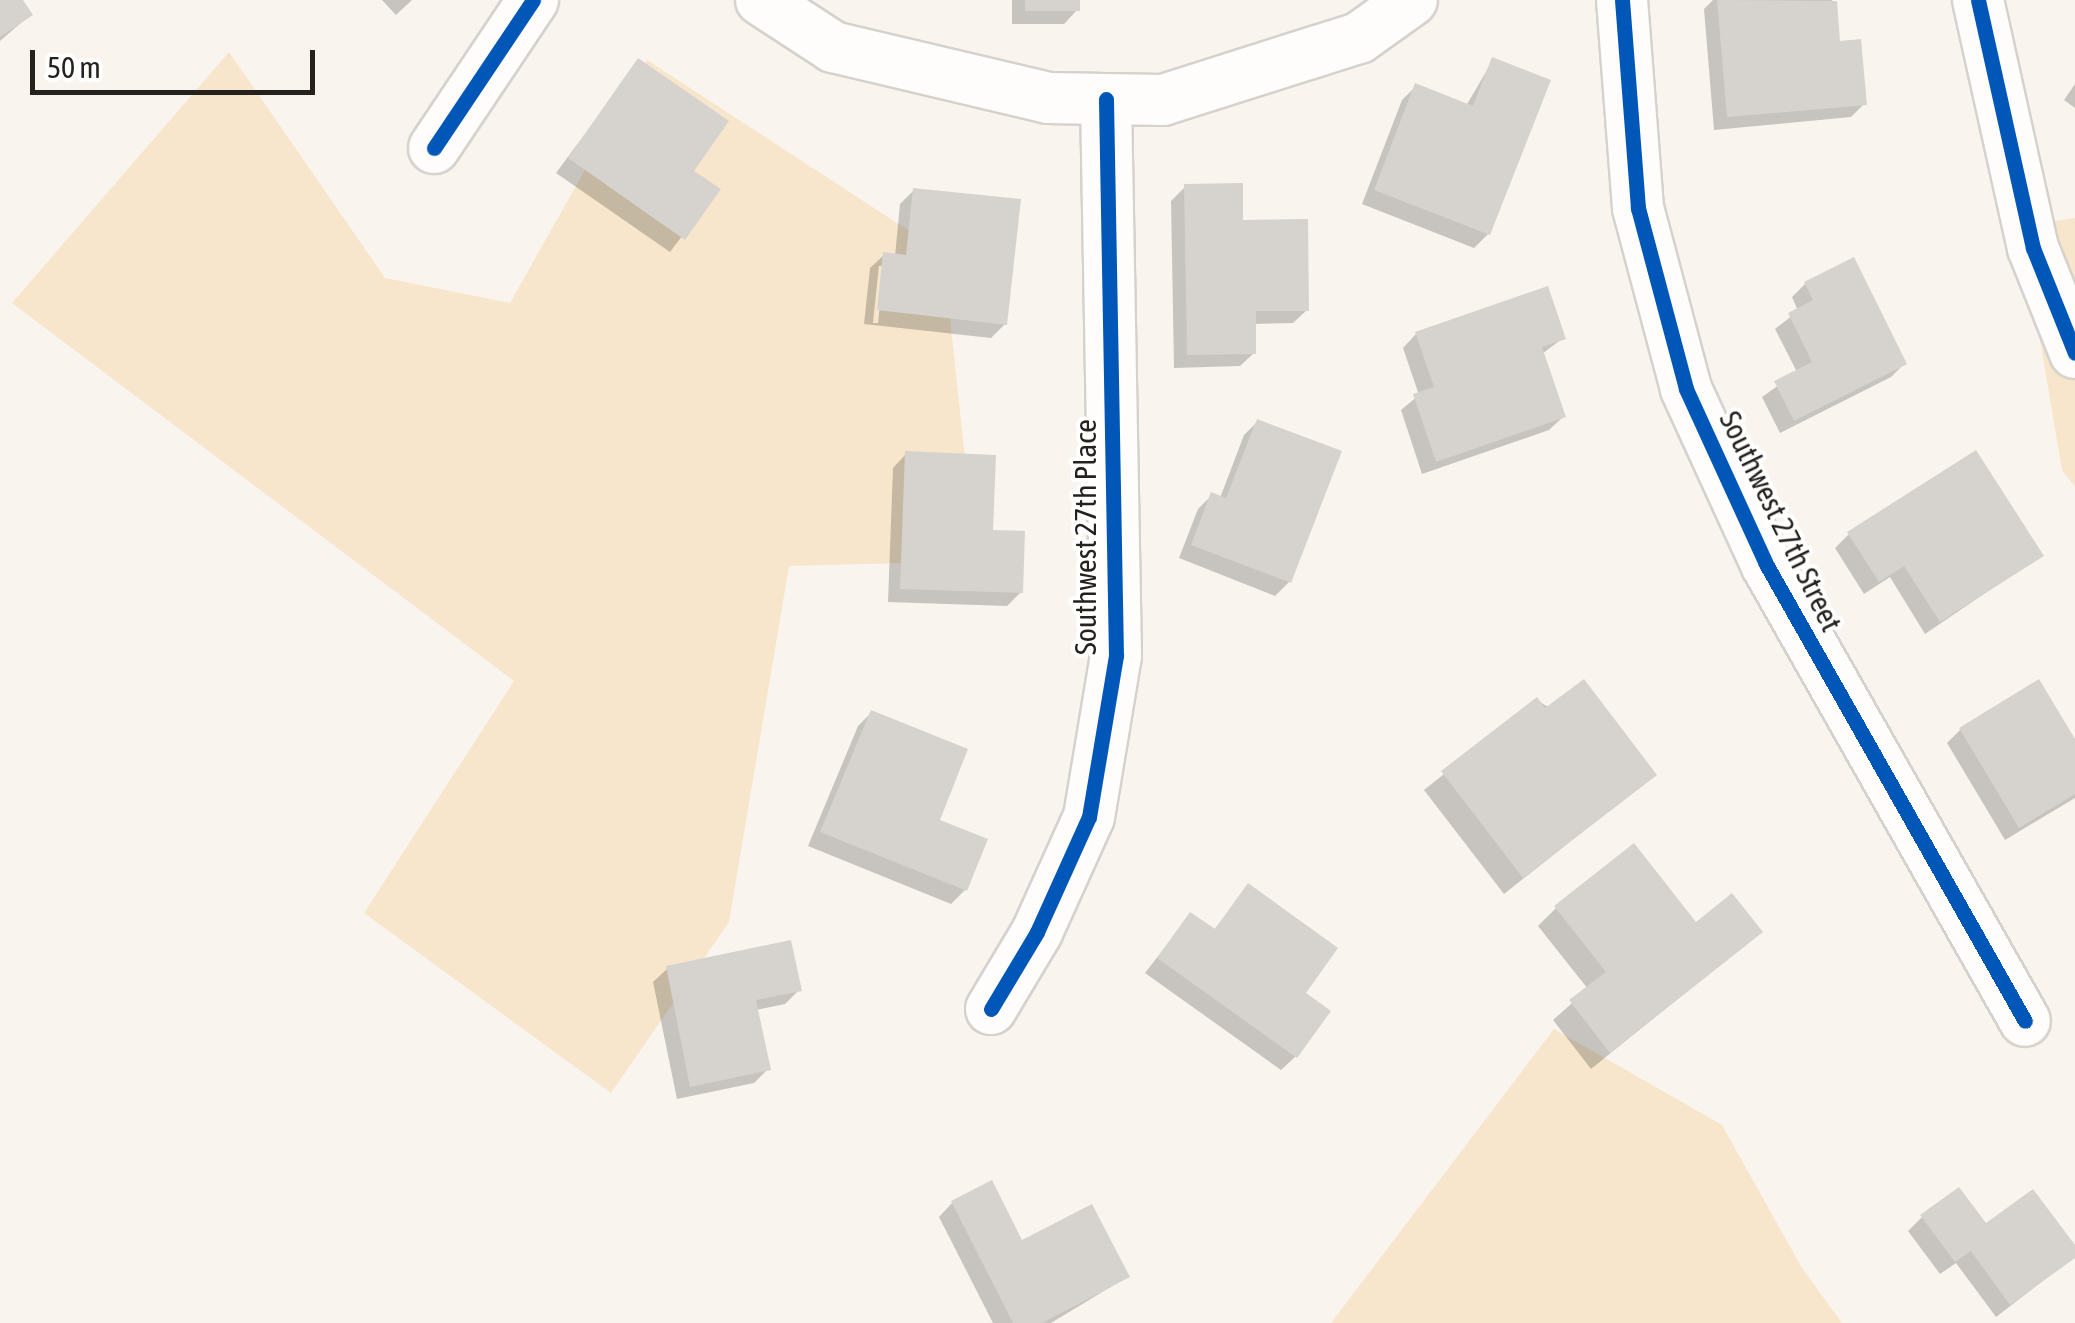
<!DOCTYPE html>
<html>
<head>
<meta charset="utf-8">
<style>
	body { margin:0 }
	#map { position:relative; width:2075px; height:1323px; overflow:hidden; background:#f9f4ee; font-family:"Asap Condensed",sans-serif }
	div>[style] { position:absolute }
	.green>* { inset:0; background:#f7e6cb }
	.shadow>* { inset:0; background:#0003 }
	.building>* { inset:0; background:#d6d3ce; transform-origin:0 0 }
	.roads { filter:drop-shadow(2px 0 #d5d2cd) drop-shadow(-2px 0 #d5d2cd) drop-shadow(0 2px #d5d2cd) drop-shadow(0 -2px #d5d2cd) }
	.minor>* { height:50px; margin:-25px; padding:0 25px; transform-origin:25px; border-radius:25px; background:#fefdfc }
	.cycleway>* { height:15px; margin:-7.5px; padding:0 7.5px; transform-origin:7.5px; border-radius:7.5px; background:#0057b8 }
	span { translate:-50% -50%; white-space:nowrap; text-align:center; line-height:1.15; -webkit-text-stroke:8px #fff; paint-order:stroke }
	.street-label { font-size:30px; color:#25221e }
	.scale { position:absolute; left:30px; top:50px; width:285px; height:45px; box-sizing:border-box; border:5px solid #25221e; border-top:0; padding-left:12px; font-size:30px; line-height:35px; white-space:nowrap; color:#25221e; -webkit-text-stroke:8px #fff; paint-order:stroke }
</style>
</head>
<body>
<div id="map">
	<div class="green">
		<i style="clip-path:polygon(229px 52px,385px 278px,510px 303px,647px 60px,943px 253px,976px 561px,789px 566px,729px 922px,611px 1093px,364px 913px,514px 681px,12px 303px)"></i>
		<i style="clip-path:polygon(2075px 218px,2075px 487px,2062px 470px,2021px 227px)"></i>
		<i style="clip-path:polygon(1554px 1029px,1722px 1125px,1802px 1268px,1842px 1323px,1331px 1323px)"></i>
	</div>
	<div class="shadow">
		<i style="clip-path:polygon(0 0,20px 0,30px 15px,0 41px)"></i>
		<i style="clip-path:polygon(382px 0,412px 0,396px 15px)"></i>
		<i style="clip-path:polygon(1012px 0,1077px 0,1077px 10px,1064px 24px,1012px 24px)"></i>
		<i style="clip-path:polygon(1713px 0,1832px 0,1838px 44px,1864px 104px,1851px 117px,1714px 130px,1704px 9px)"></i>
		<i style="clip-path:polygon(1493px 60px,1488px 234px,1474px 248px,1362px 204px,1402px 100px,1416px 86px,1466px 106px)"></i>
		<i style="clip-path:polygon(639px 61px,691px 172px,717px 190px,670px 252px,556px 173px)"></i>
		<i style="clip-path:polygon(2075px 84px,2075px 108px,2064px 100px)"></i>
		<i style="clip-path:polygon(1185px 187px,1241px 223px,1307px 310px,1293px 323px,1253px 324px,1254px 353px,1240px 366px,1174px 368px,1171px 201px)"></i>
		<i style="clip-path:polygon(evenodd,914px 190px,1005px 324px,991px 338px,864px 324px,870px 268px,884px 255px,895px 256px,900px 204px,914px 190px,879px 266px,884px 266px,878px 323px,873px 323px,879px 266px)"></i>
		<i style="clip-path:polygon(1805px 284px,1904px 364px,1891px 377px,1780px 433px,1762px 397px,1797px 372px,1775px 329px,1798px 311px,1792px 297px)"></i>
		<i style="clip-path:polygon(1416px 334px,1563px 338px,1542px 354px,1563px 417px,1549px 430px,1422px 474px,1401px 410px,1419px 395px,1403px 348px)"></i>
		<i style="clip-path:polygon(1257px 422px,1289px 582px,1275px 596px,1179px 558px,1198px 509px,1212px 495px,1220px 498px,1244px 435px)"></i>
		<i style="clip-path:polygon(906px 454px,1021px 592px,1007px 606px,888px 602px,893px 468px)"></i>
		<i style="clip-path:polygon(1849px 534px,2040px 556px,1925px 634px,1890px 577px,1864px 594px,1835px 548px)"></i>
		<i style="clip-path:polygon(1537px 700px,1654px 775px,1504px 894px,1424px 790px)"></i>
		<i style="clip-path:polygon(871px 713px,937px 821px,965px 890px,951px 904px,808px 846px,858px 726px)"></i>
		<i style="clip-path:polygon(1960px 730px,2075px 744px,2075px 798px,2005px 840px,1947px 743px)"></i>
		<i style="clip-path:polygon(1248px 887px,1302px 994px,1295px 1057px,1281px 1070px,1145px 973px,1190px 915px,1213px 931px)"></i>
		<i style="clip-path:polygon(1556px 908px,1696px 925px,1760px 932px,1591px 1069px,1553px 1020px,1588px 989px,1538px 926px)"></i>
		<i style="clip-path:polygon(667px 969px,799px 990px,785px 1004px,756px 1010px,768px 1069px,754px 1083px,677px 1099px,653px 982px)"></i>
		<i style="clip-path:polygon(952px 1203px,1021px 1243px,1127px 1277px,1051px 1323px,993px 1323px,939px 1217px)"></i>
		<i style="clip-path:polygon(1922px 1217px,1986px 1227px,2075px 1250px,2075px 1256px,1996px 1317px,1956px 1263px,1940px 1274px,1908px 1231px)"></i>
	</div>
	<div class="building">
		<i style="clip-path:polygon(0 0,23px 0,33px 15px,0 37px)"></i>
		<i style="left:1025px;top:0;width:55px;height:11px"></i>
		<i style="clip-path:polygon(1717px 0,1837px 1px,1840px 41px,1861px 39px,1867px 105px,1727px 117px)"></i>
		<i style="clip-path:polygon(1492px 57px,1551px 80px,1490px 235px,1374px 190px,1415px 83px,1473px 106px)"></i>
		<i style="clip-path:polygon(638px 58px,729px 121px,694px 171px,721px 189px,685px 240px,568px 158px)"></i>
		<i style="clip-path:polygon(1243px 183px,1243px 220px,1308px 219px,1309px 311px,1256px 311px,1256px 354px,1187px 355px,1184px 184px)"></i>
		<i style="clip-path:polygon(913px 188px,1021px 199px,1007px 325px,877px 310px,883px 252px,906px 255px)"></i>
		<i style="clip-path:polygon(1854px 257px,1907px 364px,1794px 421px,1774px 381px,1812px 362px,1788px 313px,1813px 300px,1804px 282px)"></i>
		<i style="clip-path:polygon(1548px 286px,1566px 339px,1542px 347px,1566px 417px,1436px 462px,1413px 394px,1434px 387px,1415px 332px)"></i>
		<i style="clip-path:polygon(1257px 419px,1342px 451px,1291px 583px,1191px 545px,1211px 492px,1226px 498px)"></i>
		<i style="clip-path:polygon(1976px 450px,2044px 556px,1940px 622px,1904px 566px,1879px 582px,1847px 532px)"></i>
		<i style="clip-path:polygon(905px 451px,996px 455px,993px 530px,1025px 531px,1023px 593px,900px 589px)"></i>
		<i style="clip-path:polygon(1584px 679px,1657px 775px,1523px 878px,1441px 771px,1537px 697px,1545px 708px)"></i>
		<i style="clip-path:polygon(2039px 679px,2075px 739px,2075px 794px,2019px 828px,1959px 728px)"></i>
		<i style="clip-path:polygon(871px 710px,968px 749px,940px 820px,988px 839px,967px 891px,820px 832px)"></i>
		<i style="clip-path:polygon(1634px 843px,1696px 922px,1732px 893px,1763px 932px,1610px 1053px,1569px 1000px,1606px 972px,1554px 906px)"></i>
		<i style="clip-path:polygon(1248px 883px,1338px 948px,1306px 993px,1331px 1011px,1297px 1058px,1157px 958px,1190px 912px,1215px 929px)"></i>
		<i style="clip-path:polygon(791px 940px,802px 991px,756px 1000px,771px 1070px,690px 1087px,666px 966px)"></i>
		<i style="clip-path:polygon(992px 1180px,1022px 1240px,1092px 1204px,1130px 1277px,1042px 1323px,1013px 1323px,951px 1201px)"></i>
		<i style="clip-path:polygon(1959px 1187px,1986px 1223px,2033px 1189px,2075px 1245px,2075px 1258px,2010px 1305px,1971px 1251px,1955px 1262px,1920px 1215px)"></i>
	</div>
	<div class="roads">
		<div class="minor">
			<i style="left:761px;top:0;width:86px;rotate:33.1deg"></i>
			<i style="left:833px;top:47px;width:221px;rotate:13.3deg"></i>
			<i style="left:1048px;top:98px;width:115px;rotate:1deg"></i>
			<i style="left:1163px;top:100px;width:206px;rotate:-17.6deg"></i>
			<i style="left:1359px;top:38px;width:65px;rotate:-35.6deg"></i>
			<i style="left:1622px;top:0;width:209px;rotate:85.6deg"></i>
			<i style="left:1638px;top:208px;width:187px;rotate:75.1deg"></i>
			<i style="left:1686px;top:389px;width:192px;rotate:65.4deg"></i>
			<i style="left:1766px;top:564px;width:525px;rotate:60.46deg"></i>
			<i style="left:1978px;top:0;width:254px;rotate:77.5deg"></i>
			<i style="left:2033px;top:248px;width:113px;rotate:68.2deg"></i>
			<i style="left:434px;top:148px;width:178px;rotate:-56.2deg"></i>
			<i style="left:991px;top:1009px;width:90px;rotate:-59.1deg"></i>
			<i style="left:1037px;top:932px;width:126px;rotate:-65.7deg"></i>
			<i style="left:1089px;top:817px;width:163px;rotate:-80.5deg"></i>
			<i style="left:1116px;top:656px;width:557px;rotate:-91.03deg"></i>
		</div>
	</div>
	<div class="cycleway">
		<i style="left:1622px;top:0;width:209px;rotate:85.6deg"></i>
		<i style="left:1638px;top:208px;width:187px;rotate:75.1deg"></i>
		<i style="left:1686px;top:389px;width:192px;rotate:65.4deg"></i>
		<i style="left:1766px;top:564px;width:525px;rotate:60.46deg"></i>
		<i style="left:1978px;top:0;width:254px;rotate:77.5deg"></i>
		<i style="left:2033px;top:248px;width:113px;rotate:68.2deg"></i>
		<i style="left:434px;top:148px;width:178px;rotate:-56.2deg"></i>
		<i style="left:991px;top:1009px;width:90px;rotate:-59.1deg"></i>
		<i style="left:1037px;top:932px;width:126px;rotate:-65.7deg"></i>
		<i style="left:1089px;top:817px;width:163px;rotate:-80.5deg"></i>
		<i style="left:1116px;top:656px;width:557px;rotate:-91.03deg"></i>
	</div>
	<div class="street-label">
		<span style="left:1781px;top:521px;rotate:64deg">Southwest 27th Street</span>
		<span style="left:1085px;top:537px;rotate:-90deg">Southwest 27th Place</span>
	</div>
	<div class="scale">50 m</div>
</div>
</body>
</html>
